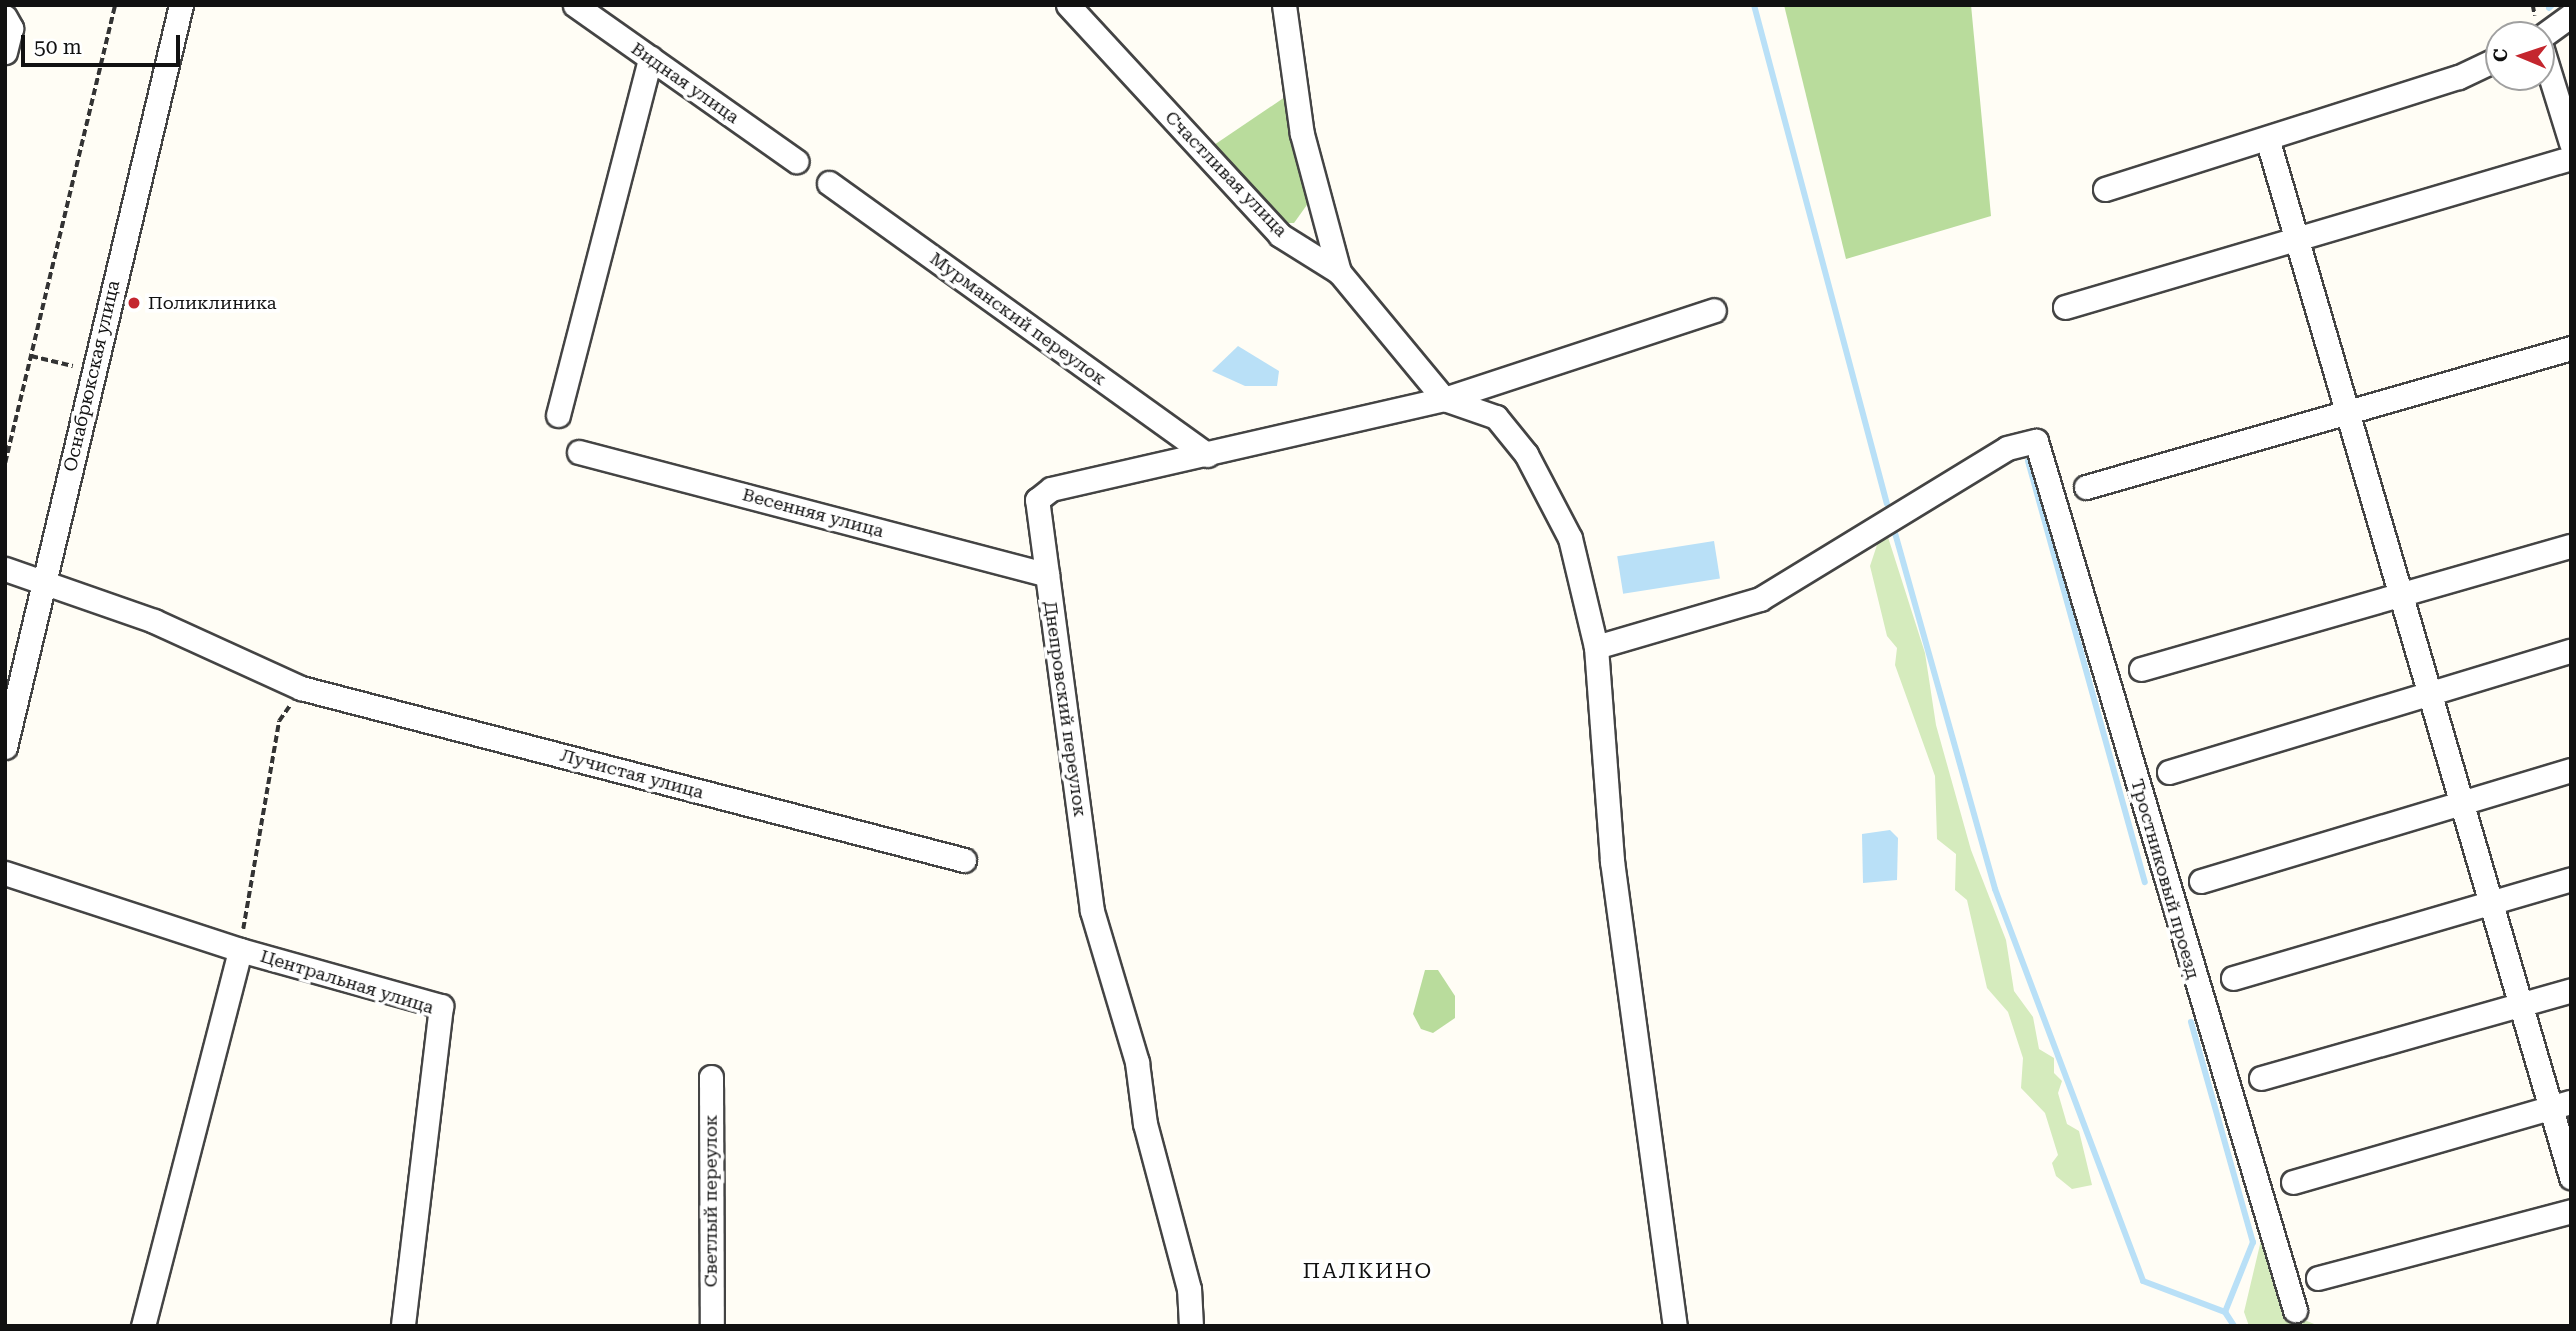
<!DOCTYPE html>
<html>
<head>
<meta charset="utf-8">
<style>
	body { margin:0 }
	#map { position:relative; width:2576px; height:1331px; overflow:hidden; background:#fffdf5; font-family:"Roboto Serif",serif }
	div>[style] { position:absolute }
	.green>* { inset:0; background:#d5ebbd }
	.forest>* { inset:0; background:#b9dc9c }
	.water>* { inset:0; background:#b9e0f7; transform-origin:0 0 }
	.stream>* { height:6px; margin:-3px; padding:0 3px; transform-origin:3px; border-radius:3px; background:#b9e0f7 }
	.path>* { height:3.5px; margin-top:-1.75px; transform-origin:0; background:repeating-linear-gradient(90deg,#333 0 7px,transparent 0 10.5px) }
	.roads { filter:drop-shadow(2px 0 #444) drop-shadow(-2px 0 #444) drop-shadow(0 2px #444) drop-shadow(0 -2px #444) }
	.minor>* { height:23px; margin:-11.5px; padding:0 11.5px; transform-origin:11.5px; border-radius:11.5px; background:#fff }
	.dots>* { width:19px; height:19px; translate:-50% -50%; box-sizing:border-box; border:4px solid #fff; border-radius:50% }
	span { translate:-50% -50%; white-space:nowrap; text-align:center; line-height:1.15; -webkit-text-stroke:7px #fff; paint-order:stroke }
	.street-label { font-size:18px; color:#111 }
	.poi-label { font-size:18px; color:#111 }
	.left { translate:0 -50%; text-align:left }
	.quarter-label { font-size:21px; color:#111; letter-spacing:2px }
	.frame { position:absolute; inset:0; border:7px solid #111; pointer-events:none }
	.north { position:absolute; left:2485px; top:21px; width:70px; height:70px; box-sizing:border-box; background:#fff; border:2px solid #a0a0a0; border-radius:50%; rotate:272deg; font-size:19px; font-weight:700; line-height:28px; text-align:center; color:#111 }
	.north::after { content:''; display:block; margin:auto; width:24px; height:32px; background:#c4262e; clip-path:polygon(50% 0,100% 100%,50% 72%,0 100%) }
	.scale { position:absolute; left:21px; top:35px; width:159px; height:32px; box-sizing:border-box; border:4px solid #111; border-top:0; padding-left:9px; font-size:21px; line-height:24px; white-space:nowrap; color:#111; -webkit-text-stroke:5px #fff; paint-order:stroke }
</style>
</head>
<body>
<div id="map">
	<div class="green">
		<i style="clip-path:polygon(1887px 534px,1925px 653px,1936px 725px,1971px 850px,2006px 940px,2014px 991px,2033px 1017px,2039px 1049px,2054px 1058px,2054px 1073px,2062px 1081px,2058px 1093px,2067px 1124px,2079px 1131px,2092px 1185px,2072px 1189px,2056px 1176px,2052px 1163px,2058px 1155px,2045px 1113px,2021px 1088px,2023px 1058px,2008px 1012px,1987px 988px,1967px 900px,1955px 890px,1956px 854px,1937px 839px,1935px 776px,1895px 665px,1897px 648px,1887px 636px,1870px 566px,1880px 536px)"></i>
		<i style="clip-path:polygon(2245px 1174px,2290px 1314px,2319px 1326px,2249px 1326px,2244px 1312px,2262px 1236px)"></i>
	</div>
	<div class="forest">
		<i style="clip-path:polygon(1784px 5px,1971px 5px,1991px 216px,1846px 259px)"></i>
		<i style="clip-path:polygon(1285px 97px,1309px 202px,1294px 223px,1282px 223px,1215px 157px,1214px 145px)"></i>
		<i style="clip-path:polygon(1425px 970px,1438px 970px,1455px 996px,1455px 1018px,1433px 1033px,1421px 1029px,1413px 1014px)"></i>
	</div>
	<div class="water">
		<i style="clip-path:polygon(1238px 346px,1279px 371px,1277px 386px,1245px 386px,1212px 371px)"></i>
		<i style="left:1714px;top:541px;width:38px;height:98px;rotate:81deg"></i>
		<i style="clip-path:polygon(1890px 830px,1898px 838px,1897px 880px,1863px 883px,1862px 834px)"></i>
	</div>
	<div class="stream">
		<i style="left:1754px;top:5px;width:516px;rotate:75.08deg"></i>
		<i style="left:2549px;top:8px;width:4px;rotate:-45deg"></i>
		<i style="left:2028px;top:461px;width:437px;rotate:74.5deg"></i>
		<i style="left:1895px;top:533px;width:370px;rotate:74.3deg"></i>
		<i style="left:1995px;top:889px;width:419px;rotate:69.3deg"></i>
		<i style="left:2143px;top:1281px;width:88px;rotate:20.7deg"></i>
		<i style="left:2225px;top:1312px;width:17px;rotate:57deg"></i>
		<i style="left:2191px;top:1022px;width:229px;rotate:74.3deg"></i>
		<i style="left:2253px;top:1242px;width:75px;rotate:111.8deg"></i>
	</div>
	<div class="path">
		<i style="left:2533px;top:5px;width:11px;rotate:80deg"></i>
		<i style="left:31px;top:356px;width:43px;rotate:13.4deg"></i>
		<i style="left:5px;top:463px;width:471px;rotate:-76.5deg"></i>
		<i style="left:243px;top:929px;width:211px;rotate:-80.2deg"></i>
		<i style="left:279px;top:721px;width:19px;rotate:-55deg"></i>
	</div>
	<div class="roads">
		<div class="minor">
			<i style="left:575px;top:5px;width:271px;rotate:35.2deg"></i>
			<i style="left:1068px;top:5px;width:313px;rotate:47.3deg"></i>
			<i style="left:1280px;top:235px;width:70px;rotate:32.1deg"></i>
			<i style="left:1339px;top:272px;width:165px;rotate:50.4deg"></i>
			<i style="left:1444px;top:399px;width:55px;rotate:19.1deg"></i>
			<i style="left:1496px;top:417px;width:48px;rotate:51deg"></i>
			<i style="left:1526px;top:454px;width:95px;rotate:62.4deg"></i>
			<i style="left:1570px;top:538px;width:112px;rotate:76.6deg"></i>
			<i style="left:1596px;top:647px;width:215px;rotate:85.7deg"></i>
			<i style="left:1612px;top:861px;width:469px;rotate:82.3deg"></i>
			<i style="left:1284px;top:5px;width:130px;rotate:82.1deg"></i>
			<i style="left:1302px;top:134px;width:143px;rotate:75deg"></i>
			<i style="left:5px;top:17px;width:13px;rotate:61deg"></i>
			<i style="left:11px;top:28px;width:25px;rotate:104deg"></i>
			<i style="left:2541px;top:37px;width:37px;rotate:-36deg"></i>
			<i style="left:2541px;top:46px;width:102px;rotate:72.8deg"></i>
			<i style="left:2267px;top:138px;width:1083px;rotate:73.69deg"></i>
			<i style="left:829px;top:183px;width:466px;rotate:35.7deg"></i>
			<i style="left:2105px;top:189px;width:371px;rotate:-17.6deg"></i>
			<i style="left:2459px;top:77px;width:44px;rotate:-25.4deg"></i>
			<i style="left:2065px;top:307px;width:527px;rotate:-16.41deg"></i>
			<i style="left:558px;top:415px;width:369px;rotate:-75.5deg"></i>
			<i style="left:579px;top:452px;width:484px;rotate:14.7deg"></i>
			<i style="left:2086px;top:487px;width:505px;rotate:-15.99deg"></i>
			<i style="left:5px;top:569px;width:158px;rotate:19.2deg"></i>
			<i style="left:154px;top:621px;width:162px;rotate:24.5deg"></i>
			<i style="left:301px;top:688px;width:685px;rotate:14.54deg"></i>
			<i style="left:1596px;top:647px;width:171px;rotate:-16.3deg"></i>
			<i style="left:1760px;top:599px;width:289px;rotate:-31.4deg"></i>
			<i style="left:2007px;top:448px;width:30px;rotate:-14deg"></i>
			<i style="left:2036px;top:441px;width:907px;rotate:73.4deg"></i>
			<i style="left:2141px;top:669px;width:447px;rotate:-16deg"></i>
			<i style="left:5px;top:747px;width:763px;rotate:-76.66deg"></i>
			<i style="left:2169px;top:772px;width:420px;rotate:-16.8deg"></i>
			<i style="left:5px;top:873px;width:247px;rotate:18.1deg"></i>
			<i style="left:2201px;top:881px;width:386px;rotate:-16.7deg"></i>
			<i style="left:2233px;top:978px;width:352px;rotate:-16.3deg"></i>
			<i style="left:711px;top:1077px;width:249px;rotate:89.8deg"></i>
			<i style="left:2261px;top:1078px;width:322px;rotate:-15.8deg"></i>
			<i style="left:2293px;top:1182px;width:289px;rotate:-16.1deg"></i>
			<i style="left:2318px;top:1278px;width:262px;rotate:-14.8deg"></i>
			<i style="left:143px;top:1326px;width:388px;rotate:-75.5deg"></i>
			<i style="left:240px;top:950px;width:209px;rotate:15.6deg"></i>
			<i style="left:441px;top:1006px;width:322px;rotate:96.8deg"></i>
			<i style="left:1191px;top:1326px;width:37px;rotate:-93deg"></i>
			<i style="left:1189px;top:1289px;width:171px;rotate:-104.9deg"></i>
			<i style="left:1145px;top:1124px;width:63px;rotate:-97.4deg"></i>
			<i style="left:1137px;top:1062px;width:158px;rotate:-106.6deg"></i>
			<i style="left:1092px;top:911px;width:415px;rotate:-97.6deg"></i>
			<i style="left:1037px;top:500px;width:18px;rotate:-38deg"></i>
			<i style="left:1051px;top:489px;width:403px;rotate:-12.9deg"></i>
			<i style="left:1444px;top:399px;width:284px;rotate:-18.2deg"></i>
		</div>
	</div>
	<div class="dots">
		<i style="left:134px;top:303px;background:#c4262e"></i>
	</div>
	<div class="street-label">
		<span style="left:685px;top:83px;rotate:35deg">Видная улица</span>
		<span style="left:1226px;top:174px;rotate:46deg">Счастливая улица</span>
		<span style="left:1018px;top:319px;rotate:36deg">Мурманский переулок</span>
		<span style="left:92px;top:376px;rotate:-77deg">Оснабрюкская улица</span>
		<span style="left:813px;top:513px;rotate:15deg">Весенняя улица</span>
		<span style="left:1065px;top:709px;rotate:82deg">Днепровский переулок</span>
		<span style="left:632px;top:774px;rotate:15deg">Лучистая улица</span>
		<span style="left:2165px;top:879px;rotate:74deg">Тростниковый проезд</span>
		<span style="left:347px;top:982px;rotate:17deg">Центральная улица</span>
		<span style="left:711px;top:1201px;rotate:-90deg">Светлый переулок</span>
	</div>
	<div class="poi-label">
		<span class="left" style="left:148px;top:303px">Поликлиника</span>
	</div>
	<div class="quarter-label">
		<span style="left:1368px;top:1271px">ПАЛКИНО</span>
	</div>
	<div class="frame"></div>
	<div class="north">С</div>
	<div class="scale">50 m</div>
</div>
</body>
</html>
